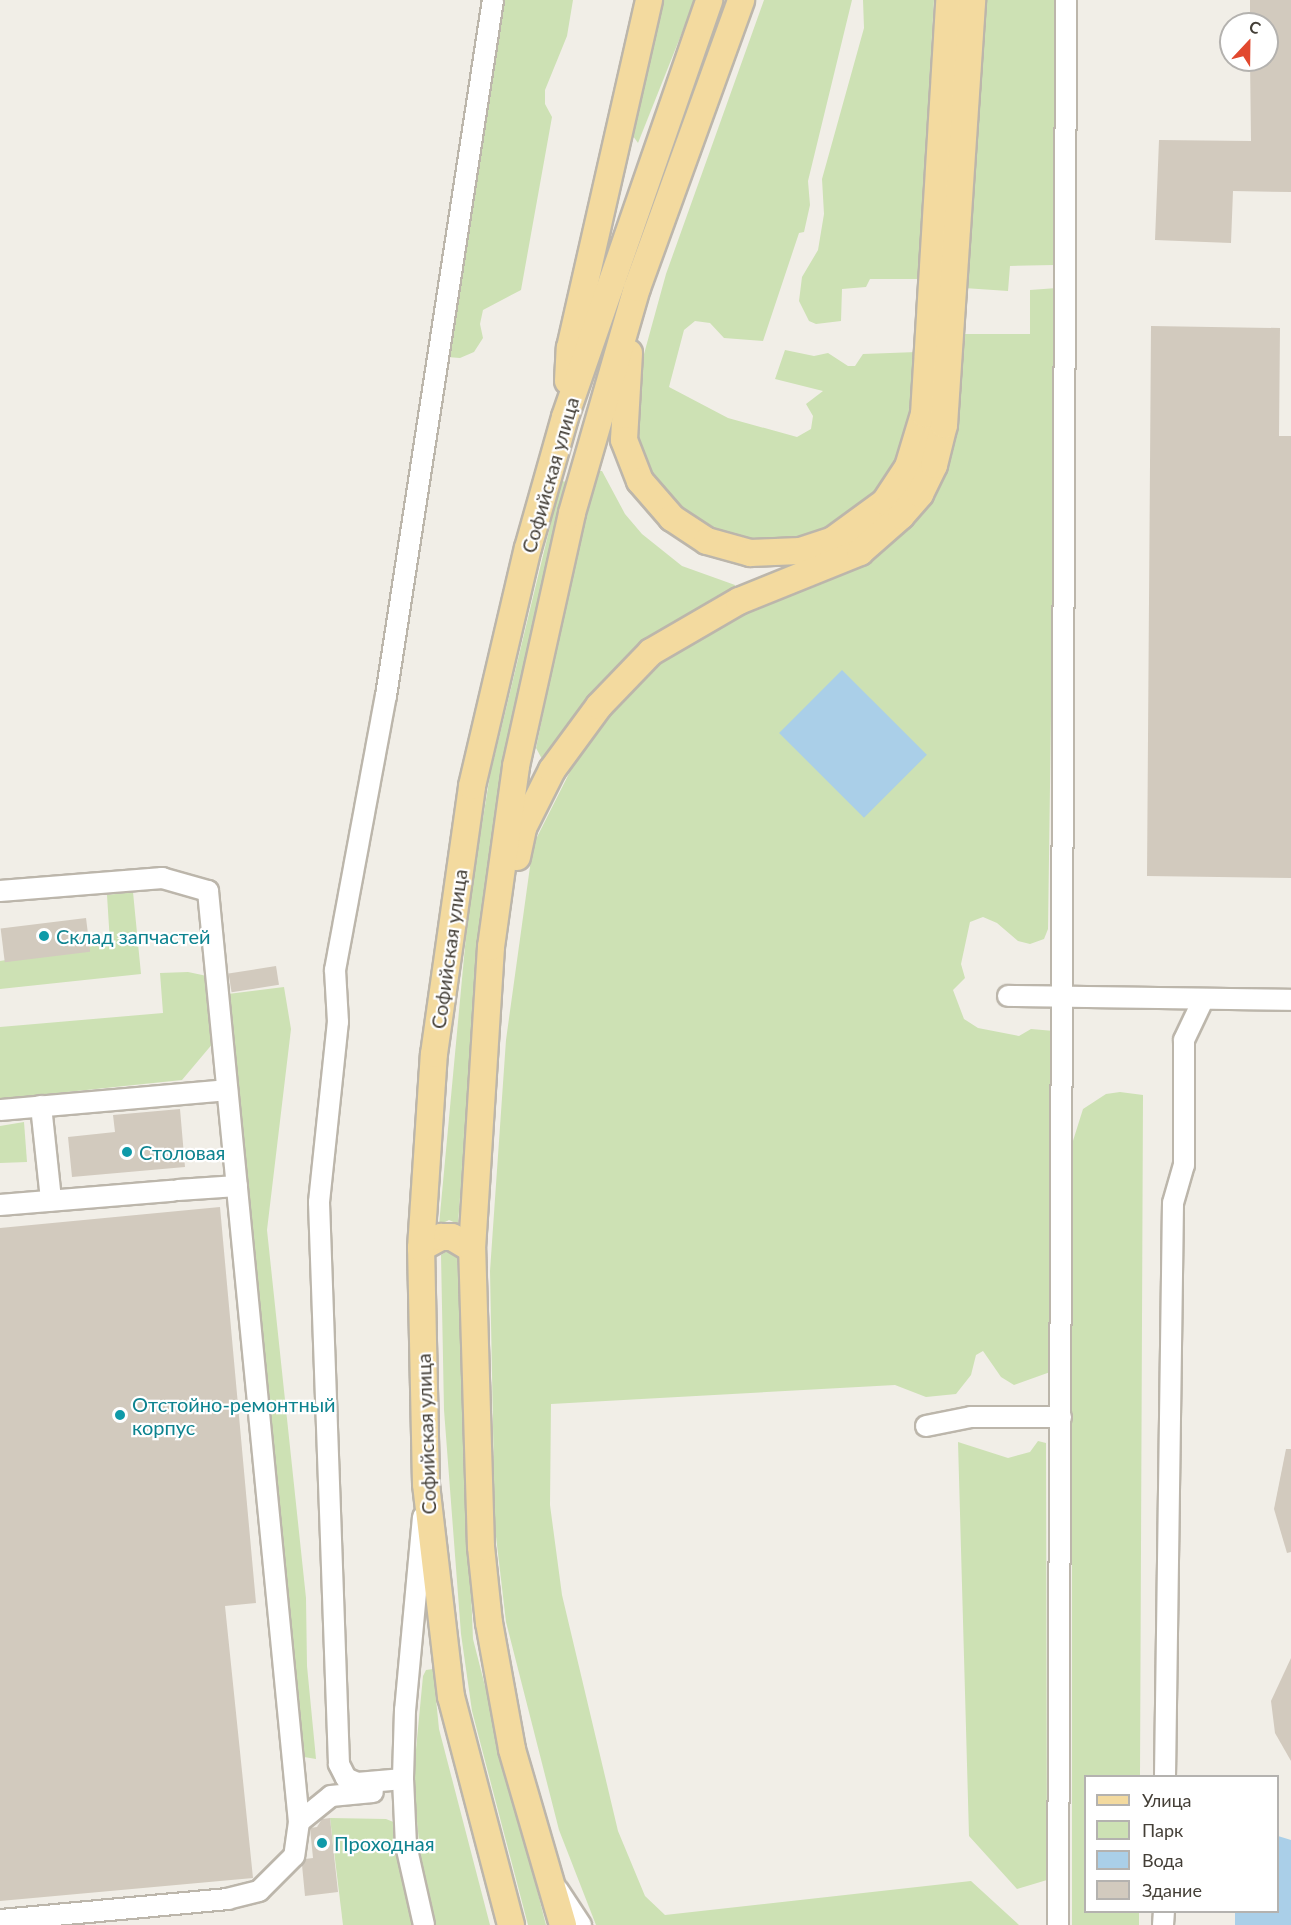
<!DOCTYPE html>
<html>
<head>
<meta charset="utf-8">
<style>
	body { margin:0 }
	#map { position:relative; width:1291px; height:1925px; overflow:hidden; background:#f1eee7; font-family:Lato,sans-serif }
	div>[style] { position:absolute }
	.green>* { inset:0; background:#cde1b4 }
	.water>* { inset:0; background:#aacfe8; transform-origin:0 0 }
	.building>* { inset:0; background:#d2cabe; transform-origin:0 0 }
	.roads { filter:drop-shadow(2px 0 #bcb6ab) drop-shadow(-2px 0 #bcb6ab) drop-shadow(0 2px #bcb6ab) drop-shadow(0 -2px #bcb6ab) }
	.minor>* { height:20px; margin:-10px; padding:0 10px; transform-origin:10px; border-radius:10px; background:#fff }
	.major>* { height:26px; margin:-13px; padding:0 13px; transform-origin:13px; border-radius:13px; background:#f3da9f }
	.dots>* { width:16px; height:16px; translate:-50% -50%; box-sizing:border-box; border:3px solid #fff; border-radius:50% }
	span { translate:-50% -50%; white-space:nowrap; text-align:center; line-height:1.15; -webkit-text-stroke:4.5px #fff; paint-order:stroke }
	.street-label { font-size:20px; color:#443f37 }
	.culture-label { font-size:20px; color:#0d838f }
	.left { translate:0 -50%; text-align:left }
	.legend { position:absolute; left:1084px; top:1775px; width:195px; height:138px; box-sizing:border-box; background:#fff; border:2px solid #b4b2af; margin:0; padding:8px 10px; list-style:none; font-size:18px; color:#443f37 }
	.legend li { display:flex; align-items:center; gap:12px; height:30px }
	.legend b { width:30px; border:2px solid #b4b2af }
	.north { position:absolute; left:1219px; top:12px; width:60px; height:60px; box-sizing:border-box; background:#fff; border:2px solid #b4b2af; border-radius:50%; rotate:22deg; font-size:16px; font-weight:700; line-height:24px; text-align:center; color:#443f37 }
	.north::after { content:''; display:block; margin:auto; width:21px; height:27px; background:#e1482e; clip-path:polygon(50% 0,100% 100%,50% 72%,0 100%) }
</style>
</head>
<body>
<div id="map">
	<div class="green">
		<i style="clip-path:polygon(502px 0,573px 0,567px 36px,545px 90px,545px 104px,552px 117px,521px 290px,483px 310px,480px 324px,483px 338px,474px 352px,460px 358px,447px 357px)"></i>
		<i style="clip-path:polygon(660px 0,695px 0,638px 143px,633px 136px)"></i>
		<i style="clip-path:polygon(764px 0,852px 0,808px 181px,810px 205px,804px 232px,799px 233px,763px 341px,724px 338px,710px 323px,695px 321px,684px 330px,669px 387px,728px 418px,797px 437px,811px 429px,813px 416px,806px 404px,823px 391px,775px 379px,785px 350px,814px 356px,828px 353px,848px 366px,855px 366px,863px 354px,917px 352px,913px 410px,900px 462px,884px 487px,839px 526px,793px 541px,733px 537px,679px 509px,648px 468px,634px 421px,633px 394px,666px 274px)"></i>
		<i style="clip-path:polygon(863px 0,934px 0,918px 279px,870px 279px,866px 287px,842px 289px,841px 321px,816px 324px,809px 321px,799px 301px,802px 277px,818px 250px,824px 214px,822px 179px,864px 28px)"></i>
		<i style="clip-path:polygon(980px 0,1057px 0,1054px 265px,1010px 266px,1008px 291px,964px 288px)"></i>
		<i style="clip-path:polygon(1057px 288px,1048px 929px,1044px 939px,1030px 944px,1018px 941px,997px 923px,983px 917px,970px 922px,961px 964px,965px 978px,953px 990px,964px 1019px,978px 1028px,1019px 1036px,1031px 1029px,1054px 1031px,1053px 1371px,1014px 1385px,1001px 1377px,983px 1351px,976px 1355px,971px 1375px,956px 1394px,926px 1397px,895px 1385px,551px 1404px,550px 1505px,562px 1595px,618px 1831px,645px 1896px,665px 1915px,971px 1881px,1019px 1925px,596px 1925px,559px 1830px,506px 1622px,495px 1528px,490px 1271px,506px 1040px,533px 845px,592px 728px,665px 653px,715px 625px,859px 563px,886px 549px,906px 530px,923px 507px,955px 432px,960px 334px,1030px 334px,1030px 290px)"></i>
		<i style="clip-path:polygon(593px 471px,602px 471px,625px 514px,642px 534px,682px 566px,735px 585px,734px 592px,649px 637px,542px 759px,536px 748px)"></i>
		<i style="clip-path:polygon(561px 481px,569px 482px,505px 764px,481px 920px,458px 1224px,449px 1220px,439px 1225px,469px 904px,490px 775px)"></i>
		<i style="clip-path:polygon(133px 892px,141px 974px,0 989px,0 961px,110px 943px,107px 895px)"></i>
		<i style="clip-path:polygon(188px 972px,207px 976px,214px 1042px,182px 1080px,0 1099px,0 1027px,163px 1013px,160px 973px)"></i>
		<i style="clip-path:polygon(284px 987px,291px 1029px,267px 1230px,306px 1598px,307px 1666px,316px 1759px,304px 1757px,228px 994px)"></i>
		<i style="clip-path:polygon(1120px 1092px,1143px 1095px,1140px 1776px,1086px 1776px,1086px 1912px,1139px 1912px,1139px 1925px,1072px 1925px,1072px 1144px,1083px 1109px,1106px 1094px)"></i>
		<i style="clip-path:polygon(24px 1122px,27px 1162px,0 1163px,0 1126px)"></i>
		<i style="clip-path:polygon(449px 1250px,457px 1252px,473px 1639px,546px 1925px,528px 1925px,472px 1711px,461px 1634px,444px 1410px,441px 1255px)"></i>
		<i style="clip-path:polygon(1038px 1441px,1046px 1443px,1047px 1880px,1017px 1889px,969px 1836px,958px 1442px,1008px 1458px,1030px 1452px)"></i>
		<i style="clip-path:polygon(433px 1669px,439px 1729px,490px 1925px,435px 1925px,424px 1892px,413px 1781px,423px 1676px,426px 1670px)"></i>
		<i style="clip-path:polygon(330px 1818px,386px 1819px,396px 1823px,416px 1925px,343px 1925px)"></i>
	</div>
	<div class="water">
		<i style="left:842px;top:670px;width:120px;height:89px;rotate:45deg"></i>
		<i style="clip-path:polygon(1278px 1836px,1291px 1840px,1291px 1925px,1235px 1925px,1235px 1912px,1278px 1912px)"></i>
	</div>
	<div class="building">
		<i style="clip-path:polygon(1250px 0,1291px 0,1291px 192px,1233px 191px,1231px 243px,1155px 240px,1159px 140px,1251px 141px,1250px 60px,1267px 60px,1267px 24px,1250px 24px)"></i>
		<i style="clip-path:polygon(1151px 326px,1280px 328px,1279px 436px,1291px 436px,1291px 878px,1147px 876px)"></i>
		<i style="left:86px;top:918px;width:34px;height:86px;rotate:83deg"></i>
		<i style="left:276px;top:966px;width:19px;height:48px;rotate:81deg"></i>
		<i style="clip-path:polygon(180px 1109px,185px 1167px,72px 1177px,68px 1137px,115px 1132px,113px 1115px)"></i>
		<i style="clip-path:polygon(220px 1207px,256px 1603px,225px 1606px,253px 1878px,0 1901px,0 1228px)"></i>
		<i style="clip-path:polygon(1286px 1449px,1291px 1449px,1291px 1552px,1287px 1553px,1274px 1509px)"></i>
		<i style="clip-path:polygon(1291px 1658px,1291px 1761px,1275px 1733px,1271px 1701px)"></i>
		<i style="clip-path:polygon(330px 1818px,338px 1892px,305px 1896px,302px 1865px,305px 1859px,313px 1858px,310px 1828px,317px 1827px,322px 1819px)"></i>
	</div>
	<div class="roads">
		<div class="minor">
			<i style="left:0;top:891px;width:163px;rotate:-4.6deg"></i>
			<i style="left:162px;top:878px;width:48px;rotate:15.8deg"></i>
			<i style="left:208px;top:891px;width:935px;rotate:84.42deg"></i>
			<i style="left:299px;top:1822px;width:34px;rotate:98deg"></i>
			<i style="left:294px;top:1856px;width:49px;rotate:135deg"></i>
			<i style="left:259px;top:1891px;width:32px;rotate:166deg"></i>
			<i style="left:228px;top:1899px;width:229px;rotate:174.7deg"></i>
			<i style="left:1008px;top:996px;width:283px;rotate:0.8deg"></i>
			<i style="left:41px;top:1106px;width:95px;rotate:83.9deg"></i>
			<i style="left:0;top:1110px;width:228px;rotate:-5deg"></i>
			<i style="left:178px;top:1190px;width:59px;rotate:-3.9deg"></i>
			<i style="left:0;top:1205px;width:173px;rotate:-4.7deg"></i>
			<i style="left:926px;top:1426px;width:46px;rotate:-11.3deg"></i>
			<i style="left:971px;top:1417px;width:90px"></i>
			<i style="left:423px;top:1517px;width:194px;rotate:95.3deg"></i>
			<i style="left:405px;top:1710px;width:69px;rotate:91.7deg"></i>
			<i style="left:403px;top:1779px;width:66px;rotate:87.4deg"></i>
			<i style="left:406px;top:1845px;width:82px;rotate:77.3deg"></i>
			<i style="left:1165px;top:1776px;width:573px;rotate:-89.2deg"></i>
			<i style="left:1173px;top:1203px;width:40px;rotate:-74deg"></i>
			<i style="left:1184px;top:1165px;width:125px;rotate:-90deg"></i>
			<i style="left:1184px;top:1040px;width:44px;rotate:-64.6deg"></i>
			<i style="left:403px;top:1779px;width:46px;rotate:175deg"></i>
			<i style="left:357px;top:1783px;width:12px;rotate:-156deg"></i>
			<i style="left:346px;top:1778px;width:16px;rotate:-117deg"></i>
			<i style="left:339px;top:1764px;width:562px;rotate:-92.04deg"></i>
			<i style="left:319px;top:1202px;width:181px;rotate:-84deg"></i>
			<i style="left:338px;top:1022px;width:52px;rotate:-93.3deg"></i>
			<i style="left:335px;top:970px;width:279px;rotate:-79.5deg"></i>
			<i style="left:386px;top:696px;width:704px;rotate:-81.26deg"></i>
			<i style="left:299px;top:1822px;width:41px;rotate:-39.1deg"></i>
			<i style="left:331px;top:1796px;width:42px;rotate:-5.4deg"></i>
			<i style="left:558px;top:1890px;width:42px;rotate:56.7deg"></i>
			<i style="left:1058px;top:1925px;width:1925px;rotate:-89.76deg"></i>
			<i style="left:1163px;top:1925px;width:13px;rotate:-86deg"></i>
		</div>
		<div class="major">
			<i style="left:629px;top:353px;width:87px;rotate:93.3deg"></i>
			<i style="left:624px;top:440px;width:44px;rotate:68.7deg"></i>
			<i style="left:640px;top:481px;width:49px;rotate:49.1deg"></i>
			<i style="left:672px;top:518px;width:42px;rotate:33.3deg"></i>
			<i style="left:707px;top:541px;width:45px;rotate:15.6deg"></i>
			<i style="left:750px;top:553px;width:50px;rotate:-2.3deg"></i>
			<i style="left:800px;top:551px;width:35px;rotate:-18deg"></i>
			<i style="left:833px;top:540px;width:64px;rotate:-36.2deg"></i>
			<i style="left:885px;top:502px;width:42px;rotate:-56.7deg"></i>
			<i style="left:908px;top:467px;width:55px;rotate:-73.2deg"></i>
			<i style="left:924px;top:414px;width:415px;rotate:-86.5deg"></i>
			<i style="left:568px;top:381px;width:33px;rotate:-87deg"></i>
			<i style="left:570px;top:348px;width:357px;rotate:-77.2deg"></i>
			<i style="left:517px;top:857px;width:30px;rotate:-78deg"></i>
			<i style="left:523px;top:828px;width:65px;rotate:-63.4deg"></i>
			<i style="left:552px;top:770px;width:79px;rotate:-53.7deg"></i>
			<i style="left:599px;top:706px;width:75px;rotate:-46.1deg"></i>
			<i style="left:651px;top:652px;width:102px;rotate:-30.1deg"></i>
			<i style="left:739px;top:601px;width:131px;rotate:-22deg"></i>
			<i style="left:860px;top:552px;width:55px;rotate:-41.3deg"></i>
			<i style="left:901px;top:516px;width:29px;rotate:-49deg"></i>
			<i style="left:920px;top:494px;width:32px;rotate:-64deg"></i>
			<i style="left:934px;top:465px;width:41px;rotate:-76deg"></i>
			<i style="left:944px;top:425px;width:426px;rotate:-86.2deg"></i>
			<i style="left:421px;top:1248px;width:23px;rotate:-29deg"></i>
			<i style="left:441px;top:1237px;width:11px"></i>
			<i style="left:452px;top:1237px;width:23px;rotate:31deg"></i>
			<i style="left:511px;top:1925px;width:236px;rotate:-104.7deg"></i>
			<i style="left:451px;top:1697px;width:214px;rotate:-96.7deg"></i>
			<i style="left:426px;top:1484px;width:236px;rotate:-91.2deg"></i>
			<i style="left:421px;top:1248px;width:194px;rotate:-86.2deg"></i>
			<i style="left:434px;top:1054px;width:271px;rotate:-81.9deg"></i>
			<i style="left:472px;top:786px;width:244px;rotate:-76.8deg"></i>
			<i style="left:528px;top:548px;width:136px;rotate:-74.2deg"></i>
			<i style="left:565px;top:417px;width:441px;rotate:-70.9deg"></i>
			<i style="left:563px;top:1925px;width:183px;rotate:-106.2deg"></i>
			<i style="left:512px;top:1749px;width:128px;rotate:-100.3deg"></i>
			<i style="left:489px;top:1623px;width:76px;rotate:-96deg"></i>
			<i style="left:481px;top:1547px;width:298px;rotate:-91.7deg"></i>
			<i style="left:472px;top:1249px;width:303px;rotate:-86.4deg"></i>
			<i style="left:491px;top:947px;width:183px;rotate:-82.1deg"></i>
			<i style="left:516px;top:766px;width:259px;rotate:-77.5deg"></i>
			<i style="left:572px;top:513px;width:234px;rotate:-73.9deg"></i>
			<i style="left:637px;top:288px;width:306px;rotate:-70.1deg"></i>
		</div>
	</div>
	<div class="dots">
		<i style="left:44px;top:936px;background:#0f9aa8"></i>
		<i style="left:127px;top:1152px;background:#0f9aa8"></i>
		<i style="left:120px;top:1415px;background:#0f9aa8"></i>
		<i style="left:322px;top:1843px;background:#0f9aa8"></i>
	</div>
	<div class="street-label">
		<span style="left:550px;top:475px;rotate:-74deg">Софийская улица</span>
		<span style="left:449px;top:949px;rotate:-82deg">Софийская улица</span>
		<span style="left:426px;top:1434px;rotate:-92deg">Софийская улица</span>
	</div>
	<div class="culture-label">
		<span class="left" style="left:56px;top:936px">Склад запчастей</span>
		<span class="left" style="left:139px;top:1152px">Столовая</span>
		<span class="left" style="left:132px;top:1416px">Отстойно-ремонтный<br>корпус</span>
		<span class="left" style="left:334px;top:1843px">Проходная</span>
	</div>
	<ul class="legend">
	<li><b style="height:8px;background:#f3da9f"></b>Улица</li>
	<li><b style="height:16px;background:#cde1b4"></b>Парк</li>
	<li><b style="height:16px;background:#aacfe8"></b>Вода</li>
	<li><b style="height:16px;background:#d2cabe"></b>Здание</li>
	</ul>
	<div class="north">С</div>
</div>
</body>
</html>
